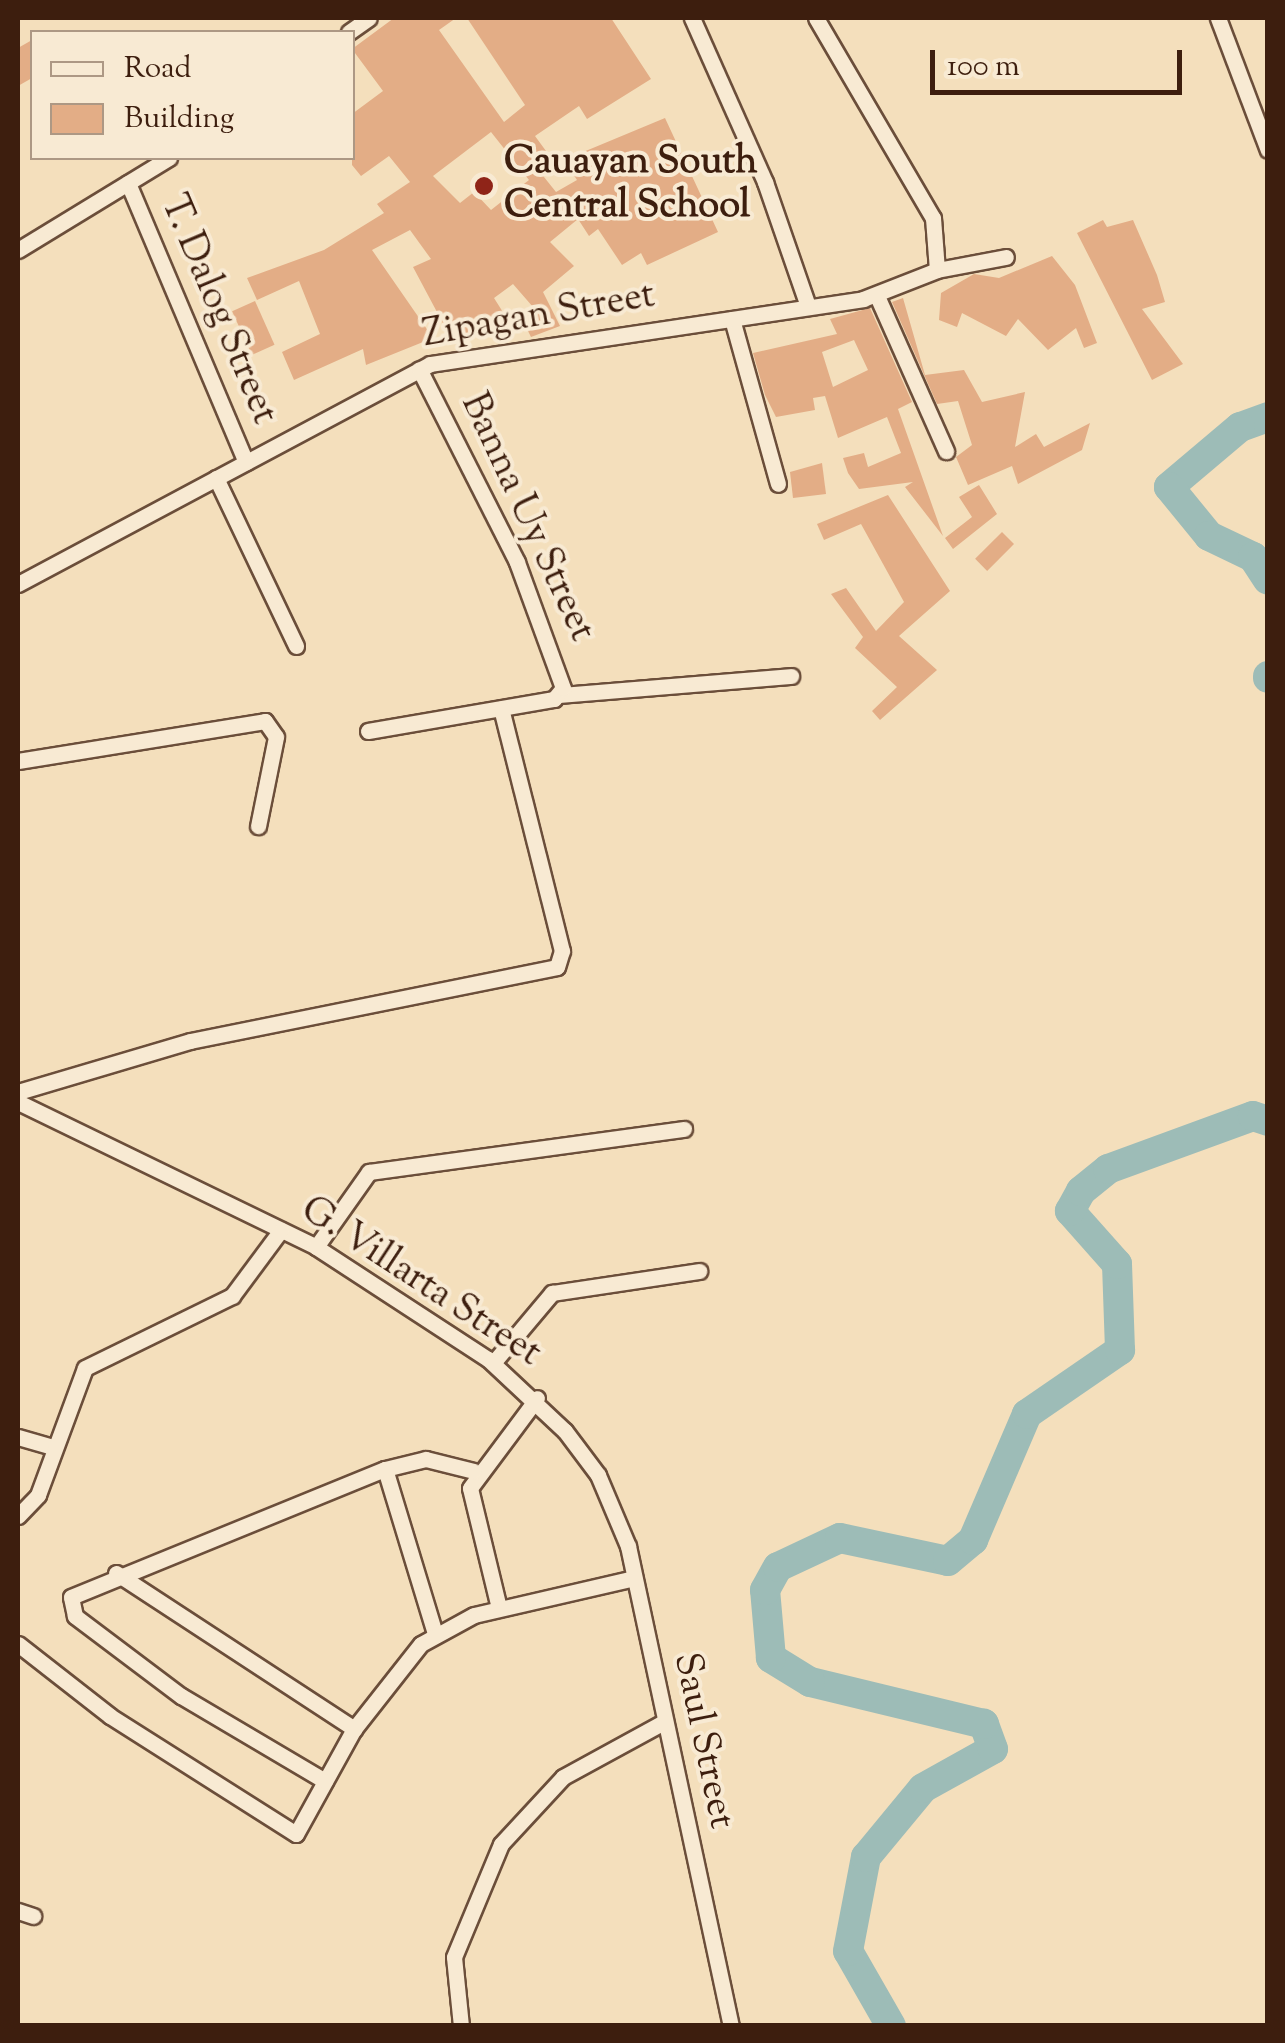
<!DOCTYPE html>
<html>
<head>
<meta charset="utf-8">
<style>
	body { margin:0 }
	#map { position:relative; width:1285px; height:2043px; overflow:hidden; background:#f4dfbc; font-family:"Sorts Mill Goudy",serif }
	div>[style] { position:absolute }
	.river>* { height:30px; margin:-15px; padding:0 15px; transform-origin:15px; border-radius:15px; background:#9dbcb7 }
	.building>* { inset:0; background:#e3ad86; transform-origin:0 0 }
	.roads { filter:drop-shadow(2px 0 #6b4e3a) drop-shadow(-2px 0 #6b4e3a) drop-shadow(0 2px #6b4e3a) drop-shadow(0 -2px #6b4e3a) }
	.street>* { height:15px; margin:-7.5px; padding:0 7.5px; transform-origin:7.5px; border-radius:7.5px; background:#f8ead3 }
	.dots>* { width:28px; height:28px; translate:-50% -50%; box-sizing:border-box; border:5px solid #f8ead3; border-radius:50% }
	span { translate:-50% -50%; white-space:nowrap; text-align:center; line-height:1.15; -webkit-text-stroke:8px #f8ead3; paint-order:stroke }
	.poi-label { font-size:38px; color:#3d1e0e; font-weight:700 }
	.left { translate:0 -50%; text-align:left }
	.street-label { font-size:38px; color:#3d1e0e }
	.frame { position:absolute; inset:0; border:20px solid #3d1e0e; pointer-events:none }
	.legend { position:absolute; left:30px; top:30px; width:325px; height:130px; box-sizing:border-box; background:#f8ead3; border:2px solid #ad9884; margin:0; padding:12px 18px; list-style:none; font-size:30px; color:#3d1e0e }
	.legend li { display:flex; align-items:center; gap:20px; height:50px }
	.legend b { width:50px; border:2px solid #ad9884 }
	.scale { position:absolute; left:930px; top:50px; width:252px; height:45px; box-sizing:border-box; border:5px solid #3d1e0e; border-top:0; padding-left:12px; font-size:30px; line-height:35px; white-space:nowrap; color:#3d1e0e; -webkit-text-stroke:8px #f8ead3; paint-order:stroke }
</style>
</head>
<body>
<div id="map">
	<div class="river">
		<i style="left:1268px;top:417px;width:30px;rotate:160deg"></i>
		<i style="left:1240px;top:427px;width:93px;rotate:139.8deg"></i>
		<i style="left:1169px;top:487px;width:63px;rotate:50.8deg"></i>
		<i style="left:1209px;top:536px;width:49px;rotate:25.5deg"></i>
		<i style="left:1253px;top:557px;width:27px;rotate:57deg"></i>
		<i style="left:1268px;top:676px;width:2px;rotate:90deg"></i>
		<i style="left:891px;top:2026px;width:86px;rotate:-119.8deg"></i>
		<i style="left:848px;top:1951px;width:96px;rotate:-79.2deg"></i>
		<i style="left:866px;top:1857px;width:89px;rotate:-50.4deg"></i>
		<i style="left:923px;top:1788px;width:80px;rotate:-29.1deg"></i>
		<i style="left:993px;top:1749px;width:27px;rotate:-110deg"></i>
		<i style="left:984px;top:1724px;width:179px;rotate:-166.4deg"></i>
		<i style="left:810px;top:1682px;width:46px;rotate:-148.4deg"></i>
		<i style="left:771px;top:1658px;width:68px;rotate:-95deg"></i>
		<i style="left:765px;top:1590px;width:26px;rotate:-61deg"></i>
		<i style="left:778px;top:1567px;width:68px;rotate:-25.1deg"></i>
		<i style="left:840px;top:1538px;width:110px;rotate:12deg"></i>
		<i style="left:948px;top:1561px;width:33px;rotate:-40deg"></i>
		<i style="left:973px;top:1540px;width:137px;rotate:-66.8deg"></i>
		<i style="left:1027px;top:1414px;width:113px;rotate:-34.5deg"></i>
		<i style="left:1120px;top:1350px;width:86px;rotate:-92deg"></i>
		<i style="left:1117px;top:1264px;width:71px;rotate:-131.6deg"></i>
		<i style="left:1070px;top:1211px;width:23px;rotate:-61deg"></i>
		<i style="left:1081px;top:1191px;width:35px;rotate:-39deg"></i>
		<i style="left:1108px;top:1169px;width:154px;rotate:-20.1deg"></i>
		<i style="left:1253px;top:1116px;width:16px;rotate:18deg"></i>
	</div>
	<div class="building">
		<i style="clip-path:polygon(evenodd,394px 18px,456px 18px,439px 30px,504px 122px,525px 105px,467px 18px,611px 18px,651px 79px,587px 119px,579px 106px,535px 136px,546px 151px,532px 162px,556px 192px,577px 180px,564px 160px,665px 118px,718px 232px,647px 265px,641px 253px,622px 265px,598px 229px,589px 236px,578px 219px,550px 242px,574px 266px,543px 292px,560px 326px,531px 337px,519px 313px,533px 307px,513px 284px,494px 298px,506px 317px,454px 344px,413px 267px,431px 259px,410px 230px,372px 250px,433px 338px,366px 365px,363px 349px,294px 380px,282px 352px,320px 334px,299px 281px,257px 300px,247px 278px,324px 250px,384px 213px,377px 204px,410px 182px,389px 156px,361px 176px,352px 165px,352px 114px,383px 91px,352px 49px,394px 18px,491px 132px,529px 180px,491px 210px,474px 192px,460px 203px,433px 176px,491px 132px)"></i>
		<i style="clip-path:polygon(32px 40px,32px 78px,18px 86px,18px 48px)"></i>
		<i style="clip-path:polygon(1103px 220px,1107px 227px,1133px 220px,1157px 275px,1165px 302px,1142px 309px,1183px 364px,1152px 380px,1077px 233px)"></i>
		<i style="clip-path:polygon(1052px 256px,1075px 285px,1097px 343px,1084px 348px,1076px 328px,1048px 350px,1018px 319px,1006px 336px,962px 313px,957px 327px,939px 320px,941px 293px,974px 274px,999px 278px)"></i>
		<i style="clip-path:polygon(903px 298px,925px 375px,964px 370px,982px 402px,1025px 392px,1015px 447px,1036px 434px,1044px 447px,1090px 423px,1082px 450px,1018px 484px,1012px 466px,968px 485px,956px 457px,972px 445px,958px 401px,937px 404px,892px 302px)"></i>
		<i style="left:255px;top:301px;width:48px;height:25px;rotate:66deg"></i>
		<i style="clip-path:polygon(evenodd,870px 308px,912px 402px,898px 409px,943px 536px,905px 487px,913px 482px,859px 489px,848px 473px,843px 458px,864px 453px,868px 467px,901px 453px,887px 417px,838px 438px,825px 396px,813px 398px,815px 410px,776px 417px,765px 395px,753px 353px,837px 334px,830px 319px,870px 308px,854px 340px,868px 370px,833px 387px,822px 352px,854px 340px)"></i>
		<i style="clip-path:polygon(822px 463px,826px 494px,793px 498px,790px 472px)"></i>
		<i style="clip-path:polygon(979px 485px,997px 514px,953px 549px,945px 538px,972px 517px,959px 497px)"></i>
		<i style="clip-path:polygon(888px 495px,950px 591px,899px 636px,937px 670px,880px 720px,872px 711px,897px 687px,855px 648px,863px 637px,831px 594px,846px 588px,876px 631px,904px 602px,861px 524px,824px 540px,817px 524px)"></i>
		<i style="left:1002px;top:532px;width:17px;height:38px;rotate:45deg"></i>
	</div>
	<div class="roads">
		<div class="street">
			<i style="left:692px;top:18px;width:180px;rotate:66deg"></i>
			<i style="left:765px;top:182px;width:131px;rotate:70.9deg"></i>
			<i style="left:816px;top:18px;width:232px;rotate:59.7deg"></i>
			<i style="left:933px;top:218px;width:52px;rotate:85.6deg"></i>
			<i style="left:1218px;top:18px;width:141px;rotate:69.3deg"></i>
			<i style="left:349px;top:32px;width:24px;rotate:-35deg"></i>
			<i style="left:128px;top:183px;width:303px;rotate:67.1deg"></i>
			<i style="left:18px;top:250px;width:177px;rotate:-31.4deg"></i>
			<i style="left:877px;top:296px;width:170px;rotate:66deg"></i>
			<i style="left:732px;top:319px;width:171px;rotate:74.4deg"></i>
			<i style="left:216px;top:478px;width:186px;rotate:64.5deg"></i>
			<i style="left:18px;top:584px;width:467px;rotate:-28.1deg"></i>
			<i style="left:430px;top:364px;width:438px;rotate:-8.5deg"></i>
			<i style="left:863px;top:299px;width:79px;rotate:-21.4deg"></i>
			<i style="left:937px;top:270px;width:70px;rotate:-10.7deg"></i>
			<i style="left:560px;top:695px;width:232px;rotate:-4.7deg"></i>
			<i style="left:368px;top:731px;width:189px;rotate:-9.8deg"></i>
			<i style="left:554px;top:699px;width:14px;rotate:-51deg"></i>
			<i style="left:563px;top:688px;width:134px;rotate:-110.1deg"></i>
			<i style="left:517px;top:562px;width:216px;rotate:-116.9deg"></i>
			<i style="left:18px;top:761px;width:250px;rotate:-9.2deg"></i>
			<i style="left:265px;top:721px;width:19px;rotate:55deg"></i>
			<i style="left:276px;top:737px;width:91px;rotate:101.4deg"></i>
			<i style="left:18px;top:1092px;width:179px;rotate:-16.5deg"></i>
			<i style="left:190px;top:1041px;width:374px;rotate:-11.4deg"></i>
			<i style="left:557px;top:967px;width:17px;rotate:-73deg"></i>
			<i style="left:562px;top:951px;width:250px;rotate:-104.1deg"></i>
			<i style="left:18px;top:1102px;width:331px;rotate:25.9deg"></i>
			<i style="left:316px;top:1247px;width:205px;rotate:33.1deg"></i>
			<i style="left:488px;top:1359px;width:105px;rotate:43.1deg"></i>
			<i style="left:565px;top:1431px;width:55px;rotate:53.1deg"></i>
			<i style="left:598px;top:1475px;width:77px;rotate:67.1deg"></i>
			<i style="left:628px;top:1546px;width:491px;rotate:77.9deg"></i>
			<i style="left:316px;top:1247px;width:92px;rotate:-54.8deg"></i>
			<i style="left:369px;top:1172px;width:318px;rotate:-7.8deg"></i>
			<i style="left:493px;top:1363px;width:92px;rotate:-49.9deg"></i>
			<i style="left:552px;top:1293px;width:149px;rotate:-8.5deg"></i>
			<i style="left:18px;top:1437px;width:37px;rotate:16deg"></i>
			<i style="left:385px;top:1469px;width:172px;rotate:73.1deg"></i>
			<i style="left:18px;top:1516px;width:29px;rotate:-46deg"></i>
			<i style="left:38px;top:1495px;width:135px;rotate:-69.7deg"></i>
			<i style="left:85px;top:1368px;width:164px;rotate:-26.1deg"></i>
			<i style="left:232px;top:1296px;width:82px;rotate:-53.4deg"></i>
			<i style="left:116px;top:1573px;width:285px;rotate:33.2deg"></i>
			<i style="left:499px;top:1608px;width:123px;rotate:-103.6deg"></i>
			<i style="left:470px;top:1488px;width:112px;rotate:-53.3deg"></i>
			<i style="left:18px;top:1644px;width:117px;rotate:38deg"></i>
			<i style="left:110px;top:1716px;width:220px;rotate:32.4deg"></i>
			<i style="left:296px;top:1834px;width:120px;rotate:-61.1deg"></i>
			<i style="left:354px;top:1729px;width:108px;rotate:-51.8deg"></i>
			<i style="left:421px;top:1644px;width:60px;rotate:-28.7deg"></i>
			<i style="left:474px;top:1615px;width:164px;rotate:-13deg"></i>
			<i style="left:325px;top:1781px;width:167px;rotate:-149.4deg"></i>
			<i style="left:181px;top:1696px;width:133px;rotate:-143deg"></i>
			<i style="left:75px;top:1616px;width:19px;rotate:-102deg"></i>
			<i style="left:71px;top:1597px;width:339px;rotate:-22.2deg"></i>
			<i style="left:385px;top:1469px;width:42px;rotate:-13.7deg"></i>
			<i style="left:426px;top:1459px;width:49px;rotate:14deg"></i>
			<i style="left:18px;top:1911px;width:16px;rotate:18deg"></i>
			<i style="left:461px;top:2026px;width:69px;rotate:-95.8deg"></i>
			<i style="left:454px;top:1957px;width:122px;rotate:-67.4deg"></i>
			<i style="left:501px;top:1844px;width:91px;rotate:-47.2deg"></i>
			<i style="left:563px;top:1777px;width:115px;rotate:-28.6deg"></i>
		</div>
	</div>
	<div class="dots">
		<i style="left:484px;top:186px;background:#8f2418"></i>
	</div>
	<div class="poi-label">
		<span class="left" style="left:504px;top:186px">Cauayan South<br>Central School</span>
	</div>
	<div class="street-label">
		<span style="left:217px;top:310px;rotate:67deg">T. Dalog Street</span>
		<span style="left:539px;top:317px;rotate:-10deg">Zipagan Street</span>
		<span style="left:526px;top:518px;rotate:65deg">Banna Uy Street</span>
		<span style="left:420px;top:1283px;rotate:33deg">G. Villarta Street</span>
		<span style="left:702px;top:1741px;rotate:78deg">Saul Street</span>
	</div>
	<div class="frame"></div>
	<ul class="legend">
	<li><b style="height:12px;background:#f8ead3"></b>Road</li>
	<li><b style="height:28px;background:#e3ad86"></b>Building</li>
	</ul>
	<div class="scale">100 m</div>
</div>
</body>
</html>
